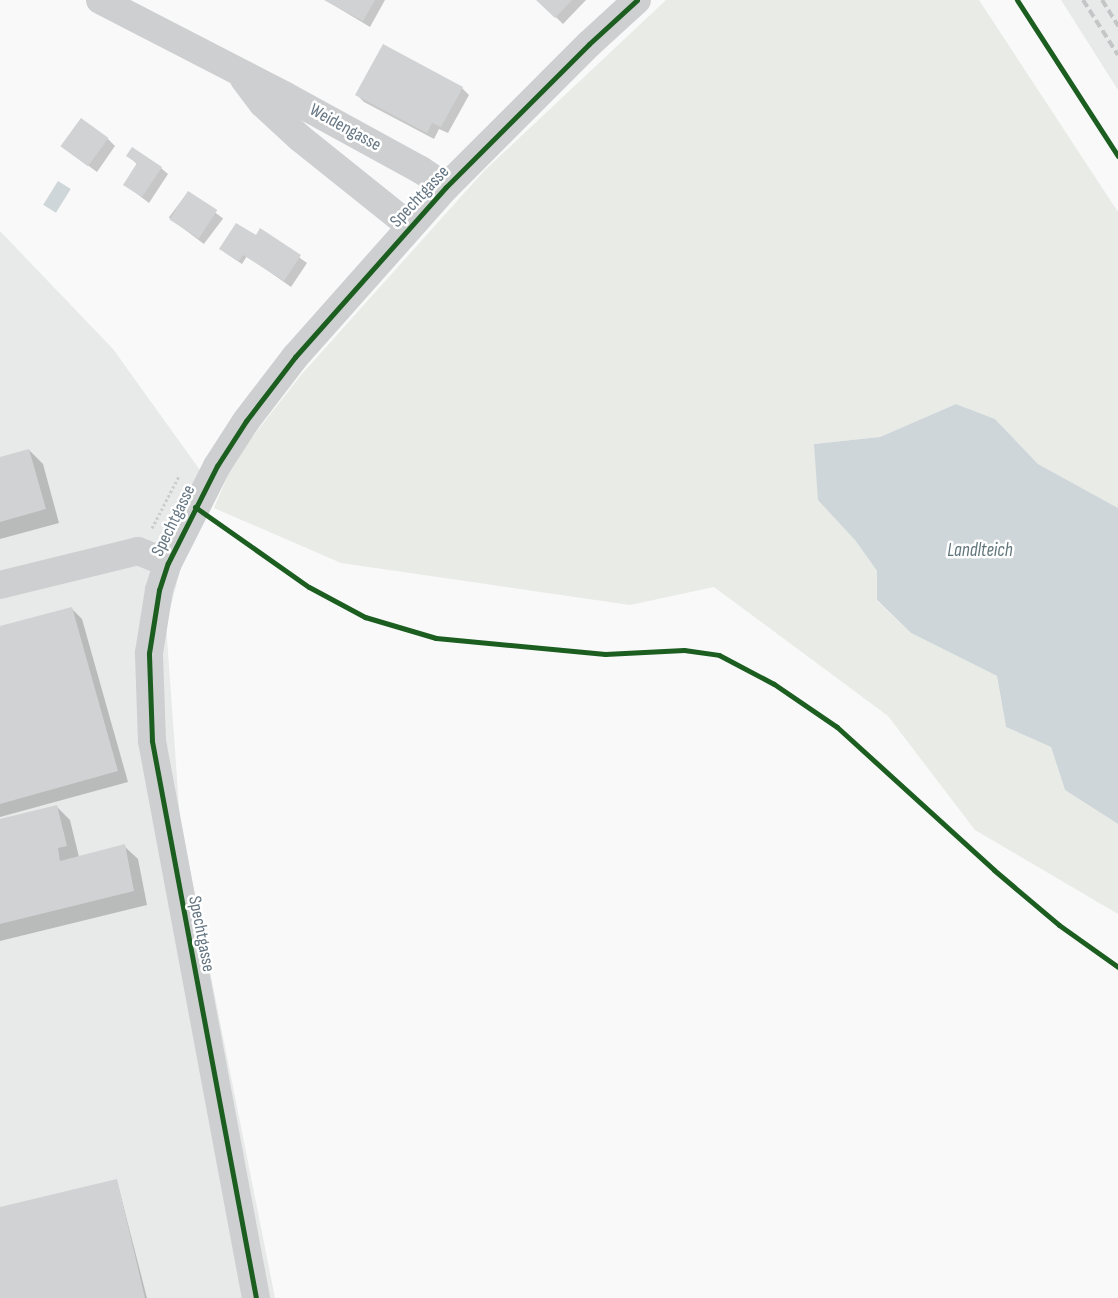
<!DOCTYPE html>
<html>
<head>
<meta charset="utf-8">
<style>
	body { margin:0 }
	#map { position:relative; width:1118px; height:1298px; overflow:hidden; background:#f9f9f9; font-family:"Sofia Sans Condensed",sans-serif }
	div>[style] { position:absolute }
	.built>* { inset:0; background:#e8e9e9 }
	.green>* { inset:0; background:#e8ebe6 }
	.water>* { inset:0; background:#ced6d9; transform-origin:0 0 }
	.shadow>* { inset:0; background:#0003; transform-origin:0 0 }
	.building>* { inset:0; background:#d0d2d3; transform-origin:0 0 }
	.path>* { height:3px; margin-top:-1.5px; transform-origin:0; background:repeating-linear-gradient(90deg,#cbcccd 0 2.5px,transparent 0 5px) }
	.minor>* { height:28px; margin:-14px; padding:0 14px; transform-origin:14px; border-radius:14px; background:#cecfd0 }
	.rail>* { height:4px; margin-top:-2px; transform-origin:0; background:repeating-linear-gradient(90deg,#c3c5c6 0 8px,transparent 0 12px) }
	.cycleway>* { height:5px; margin:-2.5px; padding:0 2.5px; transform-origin:2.5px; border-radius:2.5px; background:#1b5e20 }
	span { translate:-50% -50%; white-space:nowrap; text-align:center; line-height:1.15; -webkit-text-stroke:5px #fff; paint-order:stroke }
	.street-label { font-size:18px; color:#657683 }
	.water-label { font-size:19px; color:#60757c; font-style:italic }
</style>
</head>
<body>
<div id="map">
	<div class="built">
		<i style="clip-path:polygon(1061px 0,1118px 0,1118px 90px)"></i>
		<i style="clip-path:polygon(0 231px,113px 349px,215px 491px,182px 564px,166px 624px,180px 820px,275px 1298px,0 1298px)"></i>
	</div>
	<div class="green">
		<i style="clip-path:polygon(666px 0,979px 0,1118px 212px,1118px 508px,1038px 464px,995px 419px,956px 404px,880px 437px,814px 444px,855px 540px,877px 571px,877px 601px,911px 633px,997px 676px,1006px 727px,1051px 747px,1065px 790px,1118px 824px,1118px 914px,975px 830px,888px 716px,714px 587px,630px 605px,341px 563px,214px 508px,235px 459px,301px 375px,484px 171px)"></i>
	</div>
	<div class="water">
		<i style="left:58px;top:181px;width:15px;height:28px;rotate:32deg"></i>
		<i style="clip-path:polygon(956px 404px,995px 419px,1038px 464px,1118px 508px,1118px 824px,1065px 790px,1051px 747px,1006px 727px,997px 676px,911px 633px,877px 600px,877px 571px,855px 540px,818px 500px,814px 444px,880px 437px)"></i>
	</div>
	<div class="shadow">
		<i style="clip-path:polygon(325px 0,385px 0,370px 27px)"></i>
		<i style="clip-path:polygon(538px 0,586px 0,563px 24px)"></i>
		<i style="clip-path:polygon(462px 88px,469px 95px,448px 133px,439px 129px,434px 139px,364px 102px,357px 95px)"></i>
		<i style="clip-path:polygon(108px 139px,115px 146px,97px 172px,63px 147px)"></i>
		<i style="clip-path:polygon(128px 156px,161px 168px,168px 174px,149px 203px,124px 184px,138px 165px)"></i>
		<i style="left:188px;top:192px;width:44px;height:32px;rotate:37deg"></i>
		<i style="clip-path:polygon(261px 230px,307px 263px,291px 287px,247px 256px,242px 264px,224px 252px,256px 237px)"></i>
		<i style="clip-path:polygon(29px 450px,43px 464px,59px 523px,0 539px,0 458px)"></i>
		<i style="clip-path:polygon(71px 608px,82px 619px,128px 782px,0 817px,0 627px)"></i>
		<i style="clip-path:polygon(56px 806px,70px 820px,79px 857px,124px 846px,138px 859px,147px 905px,0 941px,0 820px)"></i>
		<i style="clip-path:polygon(117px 1181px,147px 1298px,0 1298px,0 1208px)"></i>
	</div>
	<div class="building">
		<i style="clip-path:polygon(324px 0,375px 0,363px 21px)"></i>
		<i style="clip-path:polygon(536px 0,572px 0,555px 18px)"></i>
		<i style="clip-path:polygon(383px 44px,463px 87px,441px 127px,432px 123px,427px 133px,355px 95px)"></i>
		<i style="left:81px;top:118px;width:34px;height:35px;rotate:36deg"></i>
		<i style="clip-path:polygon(132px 147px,162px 167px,142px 197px,123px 185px,137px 163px,126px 156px)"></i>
		<i style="left:188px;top:191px;width:35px;height:34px;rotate:33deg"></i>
		<i style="clip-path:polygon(236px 223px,256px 235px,260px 228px,301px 255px,284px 281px,243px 255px,239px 261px,219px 249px)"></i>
		<i style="clip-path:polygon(29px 449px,46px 509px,0 522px,0 457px)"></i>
		<i style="clip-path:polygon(72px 607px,118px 771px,0 804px,0 626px)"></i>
		<i style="clip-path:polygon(57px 805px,67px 846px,58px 848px,60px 861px,125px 844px,134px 891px,0 924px,0 819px)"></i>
		<i style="clip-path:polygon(117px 1179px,145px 1298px,0 1298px,0 1207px)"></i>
	</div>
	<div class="path">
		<i style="left:152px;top:528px;width:59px;rotate:-62.6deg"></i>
	</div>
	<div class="minor">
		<i style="left:100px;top:0;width:207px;rotate:27.3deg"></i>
		<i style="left:284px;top:95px;width:156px;rotate:28.7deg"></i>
		<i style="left:421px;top:170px;width:30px;rotate:34deg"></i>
		<i style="left:244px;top:79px;width:31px;rotate:53deg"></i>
		<i style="left:263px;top:104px;width:50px;rotate:42.6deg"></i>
		<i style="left:300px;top:138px;width:141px;rotate:38.7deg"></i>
		<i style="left:0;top:585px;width:142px;rotate:-13.8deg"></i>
		<i style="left:138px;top:551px;width:32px;rotate:22deg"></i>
		<i style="left:256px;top:1298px;width:567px;rotate:-100.58deg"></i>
		<i style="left:152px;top:741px;width:88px;rotate:-92deg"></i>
		<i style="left:149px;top:653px;width:64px;rotate:-81deg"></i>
		<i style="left:159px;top:590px;width:28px;rotate:-72deg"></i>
		<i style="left:168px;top:563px;width:109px;rotate:-63.2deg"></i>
		<i style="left:217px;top:466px;width:54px;rotate:-57.2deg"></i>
		<i style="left:246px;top:421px;width:81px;rotate:-52.6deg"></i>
		<i style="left:295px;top:357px;width:227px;rotate:-48.4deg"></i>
		<i style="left:446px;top:187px;width:202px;rotate:-45deg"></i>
		<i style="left:589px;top:44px;width:65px;rotate:-42.5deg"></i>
	</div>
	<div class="rail">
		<i style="left:1083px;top:0;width:65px;rotate:57.5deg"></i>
		<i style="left:1102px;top:0;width:31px;rotate:58deg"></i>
	</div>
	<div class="cycleway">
		<i style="left:1017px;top:0;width:186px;rotate:57.1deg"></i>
		<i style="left:195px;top:507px;width:139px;rotate:35.1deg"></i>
		<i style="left:309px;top:587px;width:64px;rotate:28.2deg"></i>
		<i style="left:365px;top:617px;width:74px;rotate:16.5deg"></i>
		<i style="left:436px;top:638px;width:170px;rotate:5.4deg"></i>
		<i style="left:605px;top:654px;width:79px;rotate:-2.9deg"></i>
		<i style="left:684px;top:650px;width:35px;rotate:8deg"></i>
		<i style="left:719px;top:655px;width:62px;rotate:27.8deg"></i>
		<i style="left:774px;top:684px;width:76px;rotate:34.3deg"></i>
		<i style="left:837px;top:727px;width:212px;rotate:42.3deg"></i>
		<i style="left:994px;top:870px;width:85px;rotate:40.2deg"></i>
		<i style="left:1059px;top:925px;width:72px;rotate:35.4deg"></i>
		<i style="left:256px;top:1298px;width:567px;rotate:-100.58deg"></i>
		<i style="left:152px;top:741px;width:88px;rotate:-92deg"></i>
		<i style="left:149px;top:653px;width:64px;rotate:-81deg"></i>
		<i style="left:159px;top:590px;width:28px;rotate:-72deg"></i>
		<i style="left:168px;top:563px;width:109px;rotate:-63.2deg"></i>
		<i style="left:217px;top:466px;width:54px;rotate:-57.2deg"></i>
		<i style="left:246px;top:421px;width:81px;rotate:-52.6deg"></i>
		<i style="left:295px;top:357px;width:227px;rotate:-48.4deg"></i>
		<i style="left:446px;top:187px;width:202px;rotate:-45deg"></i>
		<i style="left:589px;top:44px;width:65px;rotate:-42.5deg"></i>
	</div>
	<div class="street-label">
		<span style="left:345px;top:128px;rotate:29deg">Weidengasse</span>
		<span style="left:420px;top:197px;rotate:-47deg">Spechtgasse</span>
		<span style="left:174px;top:521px;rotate:-64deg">Spechtgasse</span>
		<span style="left:201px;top:934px;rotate:79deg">Spechtgasse</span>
	</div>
	<div class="water-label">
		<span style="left:980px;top:551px">Landlteich</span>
	</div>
</div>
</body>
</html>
